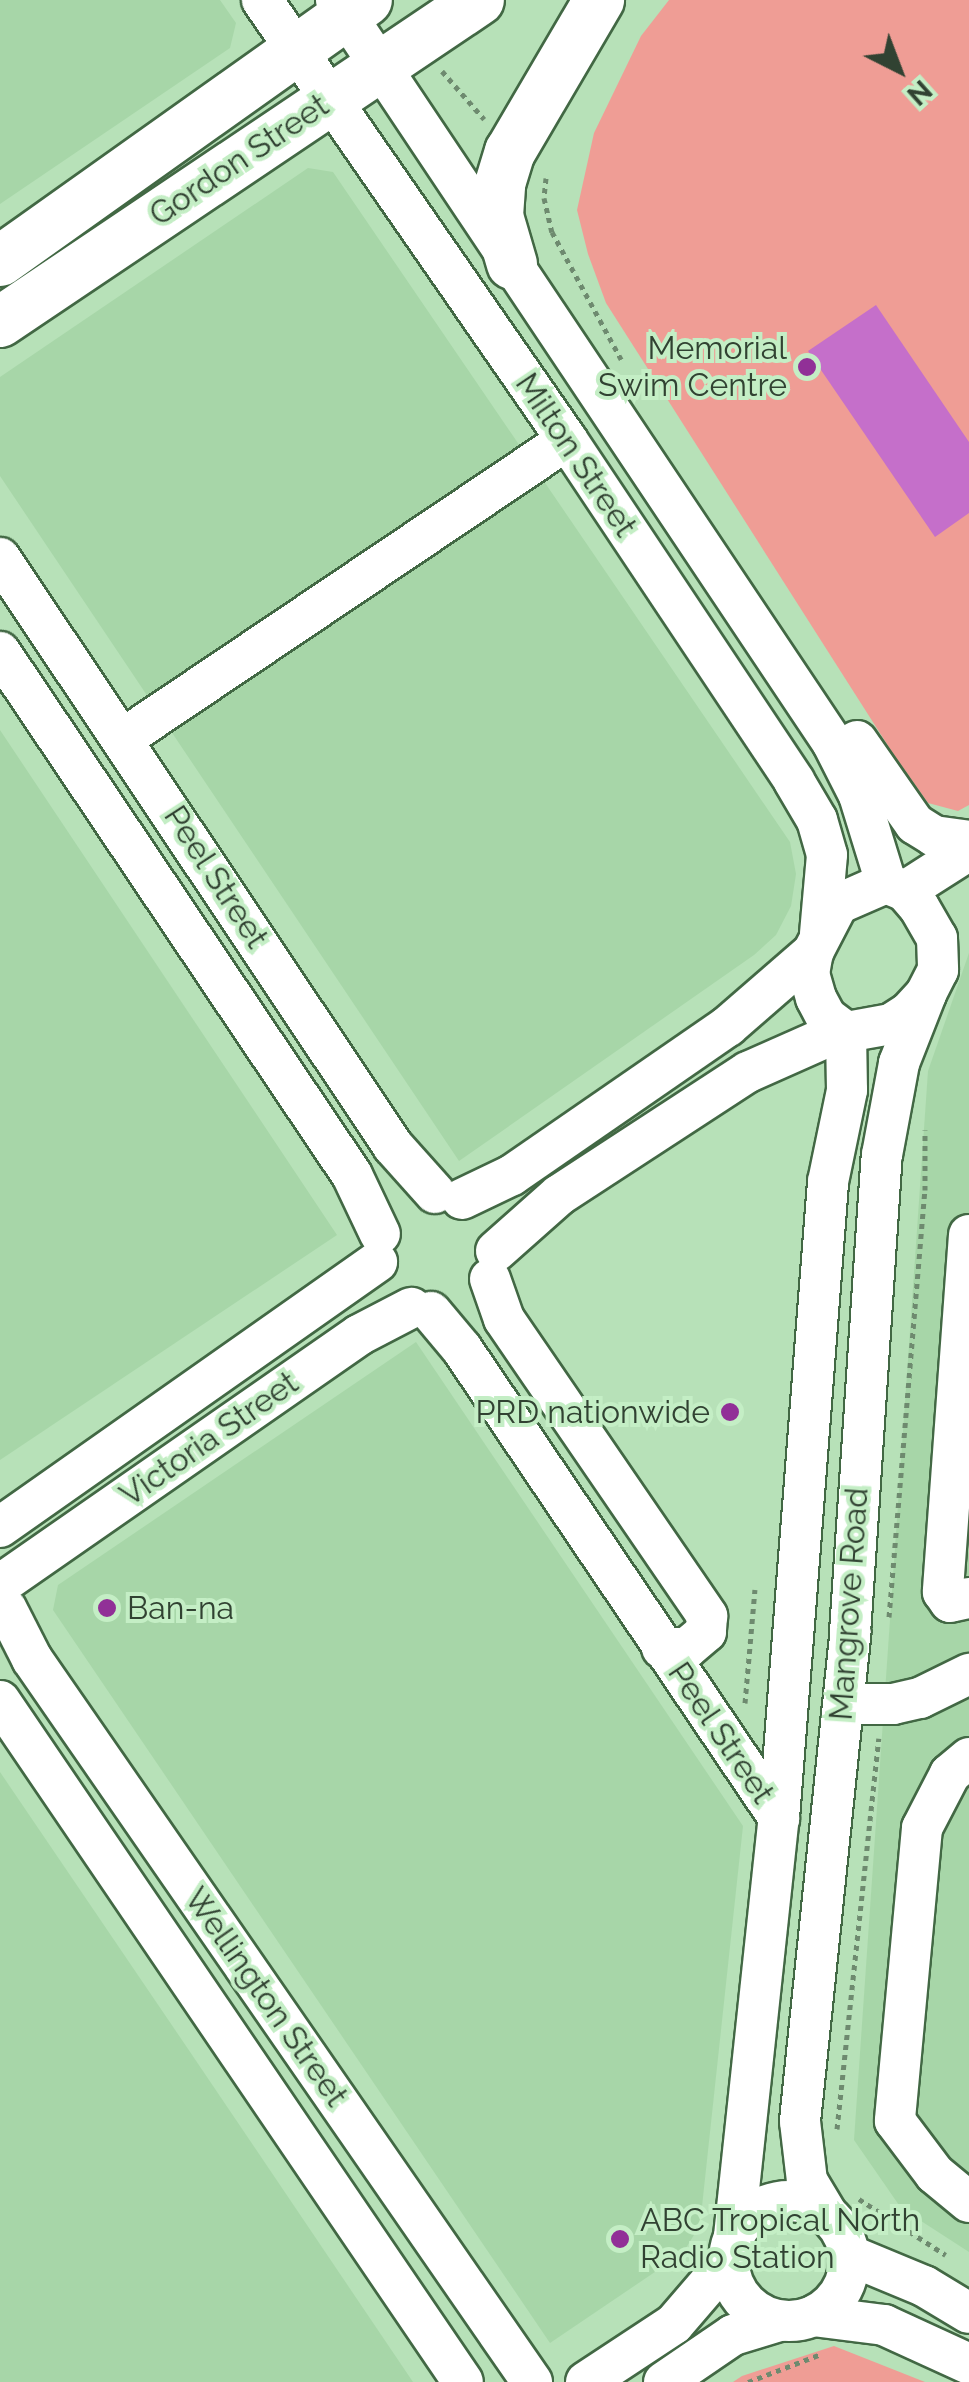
<!DOCTYPE html>
<html>
<head>
<meta charset="utf-8">
<style>
	body { margin:0 }
	#map { position:relative; width:969px; height:2382px; overflow:hidden; background:#b7e1b8; font-family:Raleway,sans-serif }
	div>[style] { position:absolute }
	.built>* { inset:0; background:#a7d6a8 }
	.green>* { inset:0; background:#ef9d95 }
	.water>* { inset:0; background:#c56fca }
	.path>* { height:5px; margin-top:-2.5px; transform-origin:0; background:repeating-linear-gradient(90deg,#6e8a6f 0 5px,transparent 0 10px) }
	.roads { filter:drop-shadow(2px 0 #426844) drop-shadow(-2px 0 #426844) drop-shadow(0 2px #426844) drop-shadow(0 -2px #426844) }
	.minor>* { height:40px; margin:-20px; padding:0 20px; transform-origin:20px; border-radius:20px; background:#fff }
	.minor>.ring { margin:-20px; padding:0; box-sizing:content-box; background:none; border:40px solid #fff; border-radius:50% }
	.major>* { height:50px; margin:-25px; padding:0 25px; transform-origin:25px; border-radius:25px; background:#fff }
	.dots>* { width:28px; height:28px; translate:-50% -50%; box-sizing:border-box; border:5px solid #c4eec5; border-radius:50% }
	span { translate:-50% -50%; white-space:nowrap; text-align:center; line-height:1.15; -webkit-text-stroke:8px #c4eec5; paint-order:stroke }
	.street-label { font-size:32px; color:#314232 }
	.poi-label { font-size:32px; color:#314232 }
	.right { translate:-100% -50%; text-align:right }
	.left { translate:0 -50%; text-align:left }
	.north { position:absolute; left:849px; top:20px; width:100px; height:100px; -webkit-text-stroke:8px #c4eec5; paint-order:stroke; rotate:138deg; font-size:28px; font-weight:700; line-height:40px; text-align:center; color:#314232 }
	.north::after { content:''; display:block; margin:auto; width:35px; height:45px; background:#314232; clip-path:polygon(50% 0,100% 100%,50% 72%,0 100%) }
</style>
</head>
<body>
<div id="map">
	<div class="built">
		<i style="clip-path:polygon(0 0,220px 0,236px 23px,230px 48px,0 204px)"></i>
		<i style="clip-path:polygon(308px 168px,333px 172px,790px 842px,796px 874px,791px 906px,776px 935px,754px 955px,459px 1161px,0 476px,0 377px)"></i>
		<i style="clip-path:polygon(0 730px,337px 1235px,0 1460px)"></i>
		<i style="clip-path:polygon(969px 953px,969px 2252px,901px 2208px,854px 2140px,928px 1071px)"></i>
		<i style="clip-path:polygon(416px 1342px,743px 1826px,700px 2225px,683px 2253px,550px 2343px,53px 1610px,58px 1585px)"></i>
		<i style="clip-path:polygon(0 1772px,184px 2043px,413px 2382px,0 2382px)"></i>
	</div>
	<div class="green">
		<i style="clip-path:polygon(669px 0,969px 0,969px 805px,958px 811px,928px 803px,892px 752px,606px 303px,588px 254px,577px 210px,594px 133px,641px 36px)"></i>
		<i style="clip-path:polygon(834px 2346px,925px 2382px,733px 2382px,742px 2376px)"></i>
	</div>
	<div class="water">
		<i style="clip-path:polygon(876px 305px,969px 442px,969px 513px,935px 537px,808px 351px)"></i>
	</div>
	<div class="path">
		<i style="left:442px;top:71px;width:64px;rotate:48.8deg"></i>
		<i style="left:546px;top:178px;width:20px;rotate:96deg"></i>
		<i style="left:544px;top:198px;width:35px;rotate:77deg"></i>
		<i style="left:552px;top:232px;width:145px;rotate:61.5deg"></i>
		<i style="left:889px;top:1617px;width:429px;rotate:-85.2deg"></i>
		<i style="left:925px;top:1190px;width:60px;rotate:-90deg"></i>
		<i style="left:745px;top:1703px;width:114px;rotate:-85deg"></i>
		<i style="left:837px;top:2129px;width:393px;rotate:-83.9deg"></i>
		<i style="left:859px;top:2199px;width:103px;rotate:32.8deg"></i>
		<i style="left:748px;top:2382px;width:78px;rotate:-21deg"></i>
	</div>
	<div class="roads">
		<div class="minor">
			<i style="left:262px;top:0;width:535px;rotate:55.27deg"></i>
			<i style="left:567px;top:440px;width:410px;rotate:56.3deg"></i>
			<i style="left:794px;top:781px;width:45px;rotate:59.5deg"></i>
			<i style="left:817px;top:820px;width:36px;rotate:74deg"></i>
			<i style="left:827px;top:855px;width:79px;rotate:95.1deg"></i>
			<i style="left:336px;top:0;width:893px;rotate:56.24deg"></i>
			<i style="left:832px;top:742px;width:59px;rotate:63deg"></i>
			<i style="left:859px;top:795px;width:92px;rotate:72.9deg"></i>
			<i style="left:0;top:558px;width:707px;rotate:56.24deg"></i>
			<i style="left:393px;top:1146px;width:63px;rotate:48.2deg"></i>
			<i style="left:0;top:652px;width:630px;rotate:56.06deg"></i>
			<i style="left:352px;top:1175px;width:65px;rotate:64.6deg"></i>
			<i style="left:124px;top:738px;width:534px;rotate:-33.93deg"></i>
			<i style="left:857px;top:741px;width:101px;rotate:55.1deg"></i>
			<i style="left:915px;top:824px;width:22px;rotate:32deg"></i>
			<i style="left:934px;top:836px;width:35px;rotate:8deg"></i>
			<i style="left:886px;top:883px;width:21px;rotate:23deg"></i>
			<i style="left:905px;top:891px;width:21px;rotate:49deg"></i>
			<i style="left:919px;top:907px;width:36px;rotate:60deg"></i>
			<i style="left:937px;top:938px;width:32px;rotate:88deg"></i>
			<i style="left:938px;top:970px;width:27px;rotate:117deg"></i>
			<i style="left:926px;top:994px;width:26px;rotate:133deg"></i>
			<i style="left:908px;top:1013px;width:20px;rotate:147deg"></i>
			<i style="left:891px;top:1024px;width:46px;rotate:169.9deg"></i>
			<i style="left:846px;top:1032px;width:25px;rotate:-143deg"></i>
			<i style="left:826px;top:1017px;width:21px;rotate:-118deg"></i>
			<i style="left:816px;top:998px;width:25px;rotate:-106deg"></i>
			<i style="left:809px;top:974px;width:22px;rotate:-80deg"></i>
			<i style="left:813px;top:952px;width:54px;rotate:-62.5deg"></i>
			<i style="left:838px;top:904px;width:52px;rotate:-23.6deg"></i>
			<i style="left:905px;top:891px;width:76px;rotate:-32.6deg"></i>
			<i style="left:462px;top:1199px;width:55px;rotate:-25.6deg"></i>
			<i style="left:512px;top:1175px;width:262px;rotate:-34.6deg"></i>
			<i style="left:728px;top:1026px;width:113px;rotate:-41deg"></i>
			<i style="left:969px;top:1235px;width:358px;rotate:94.2deg"></i>
			<i style="left:943px;top:1592px;width:12px;rotate:55deg"></i>
			<i style="left:950px;top:1602px;width:19px;rotate:-12deg"></i>
			<i style="left:496px;top:1251px;width:84px;rotate:-41.6deg"></i>
			<i style="left:559px;top:1195px;width:225px;rotate:-33.1deg"></i>
			<i style="left:748px;top:1072px;width:104px;rotate:-23.9deg"></i>
			<i style="left:490px;top:1279px;width:42px;rotate:70.7deg"></i>
			<i style="left:504px;top:1319px;width:360px;rotate:55.6deg"></i>
			<i style="left:707px;top:1616px;width:16px;rotate:94deg"></i>
			<i style="left:706px;top:1632px;width:25px;rotate:140deg"></i>
			<i style="left:687px;top:1648px;width:25px;rotate:180deg"></i>
			<i style="left:431px;top:1312px;width:48px;rotate:50deg"></i>
			<i style="left:462px;top:1349px;width:566px;rotate:55.94deg"></i>
			<i style="left:0;top:1527px;width:461px;rotate:-35.1deg"></i>
			<i style="left:11px;top:1577px;width:424px;rotate:-34.8deg"></i>
			<i style="left:359px;top:1335px;width:59px;rotate:-27.4deg"></i>
			<i style="left:6px;top:1608px;width:57px;rotate:63deg"></i>
			<i style="left:32px;top:1659px;width:879px;rotate:55.33deg"></i>
			<i style="left:0;top:1701px;width:823px;rotate:55.79deg"></i>
			<i style="left:844px;top:1704px;width:49px"></i>
			<i style="left:893px;top:1704px;width:28px;rotate:-13deg"></i>
			<i style="left:920px;top:1698px;width:55px;rotate:-26.1deg"></i>
			<i style="left:969px;top:1758px;width:25px;rotate:140deg"></i>
			<i style="left:950px;top:1774px;width:61px;rotate:117.4deg"></i>
			<i style="left:922px;top:1828px;width:294px;rotate:95.3deg"></i>
			<i style="left:895px;top:2121px;width:66px;rotate:53deg"></i>
			<i style="left:935px;top:2174px;width:44px;rotate:39.5deg"></i>
			<i class="ring" style="left:729px;top:2201px;width:80px;height:80px"></i>
			<i style="left:827px;top:2214px;width:39px;rotate:-121deg"></i>
			<i style="left:807px;top:2181px;width:60px;rotate:-96.7deg"></i>
			<i style="left:800px;top:2121px;width:491px;rotate:-84.1deg"></i>
			<i style="left:850px;top:1633px;width:479px;rotate:-86.2deg"></i>
			<i style="left:882px;top:1155px;width:94px;rotate:-79.5deg"></i>
			<i style="left:899px;top:1063px;width:74px;rotate:-68.6deg"></i>
			<i style="left:734px;top:2236px;width:420px;rotate:-83.9deg"></i>
			<i style="left:779px;top:1818px;width:638px;rotate:-85.59deg"></i>
			<i style="left:828px;top:1182px;width:94px;rotate:-78.3deg"></i>
			<i style="left:847px;top:1090px;width:58px;rotate:-91deg"></i>
			<i style="left:849px;top:2255px;width:81px;rotate:22.5deg"></i>
			<i style="left:924px;top:2286px;width:52px;rotate:31deg"></i>
			<i style="left:813px;top:2316px;width:72px;rotate:7.2deg"></i>
			<i style="left:884px;top:2325px;width:94px;rotate:24.6deg"></i>
			<i style="left:586px;top:2382px;width:105px;rotate:-33.4deg"></i>
			<i style="left:674px;top:2324px;width:84px;rotate:-49.3deg"></i>
			<i style="left:664px;top:2382px;width:83px;rotate:-34.3deg"></i>
			<i style="left:733px;top:2335px;width:48px;rotate:-16.9deg"></i>
		</div>
		<div class="major">
			<i style="left:0;top:261px;width:450px;rotate:-35.4deg"></i>
			<i style="left:512px;top:264px;width:50px;rotate:-106.3deg"></i>
			<i style="left:498px;top:216px;width:32px;rotate:-86deg"></i>
			<i style="left:500px;top:184px;width:34px;rotate:-73deg"></i>
			<i style="left:510px;top:152px;width:176px;rotate:-59.6deg"></i>
			<i style="left:0;top:322px;width:577px;rotate:-33.91deg"></i>
		</div>
	</div>
	<div class="dots">
		<i style="left:807px;top:367px;background:#913097"></i>
		<i style="left:730px;top:1412px;background:#913097"></i>
		<i style="left:107px;top:1608px;background:#913097"></i>
		<i style="left:620px;top:2239px;background:#913097"></i>
	</div>
	<div class="street-label">
		<span style="left:239px;top:160px;rotate:-34deg">Gordon Street</span>
		<span style="left:576px;top:455px;rotate:56deg">Milton Street</span>
		<span style="left:216px;top:877px;rotate:57deg">Peel Street</span>
		<span style="left:209px;top:1439px;rotate:-35deg">Victoria Street</span>
		<span style="left:849px;top:1604px;rotate:-86deg">Mangrove Road</span>
		<span style="left:721px;top:1733px;rotate:56deg">Peel Street</span>
		<span style="left:266px;top:1997px;rotate:55deg">Wellington Street</span>
	</div>
	<div class="poi-label">
		<span class="right" style="left:787px;top:367px">Memorial<br>Swim Centre</span>
		<span class="right" style="left:710px;top:1412px">PRD nationwide</span>
		<span class="left" style="left:127px;top:1608px">Ban-na</span>
		<span class="left" style="left:640px;top:2239px">ABC Tropical North<br>Radio Station</span>
	</div>
	<div class="north">N</div>
</div>
</body>
</html>
